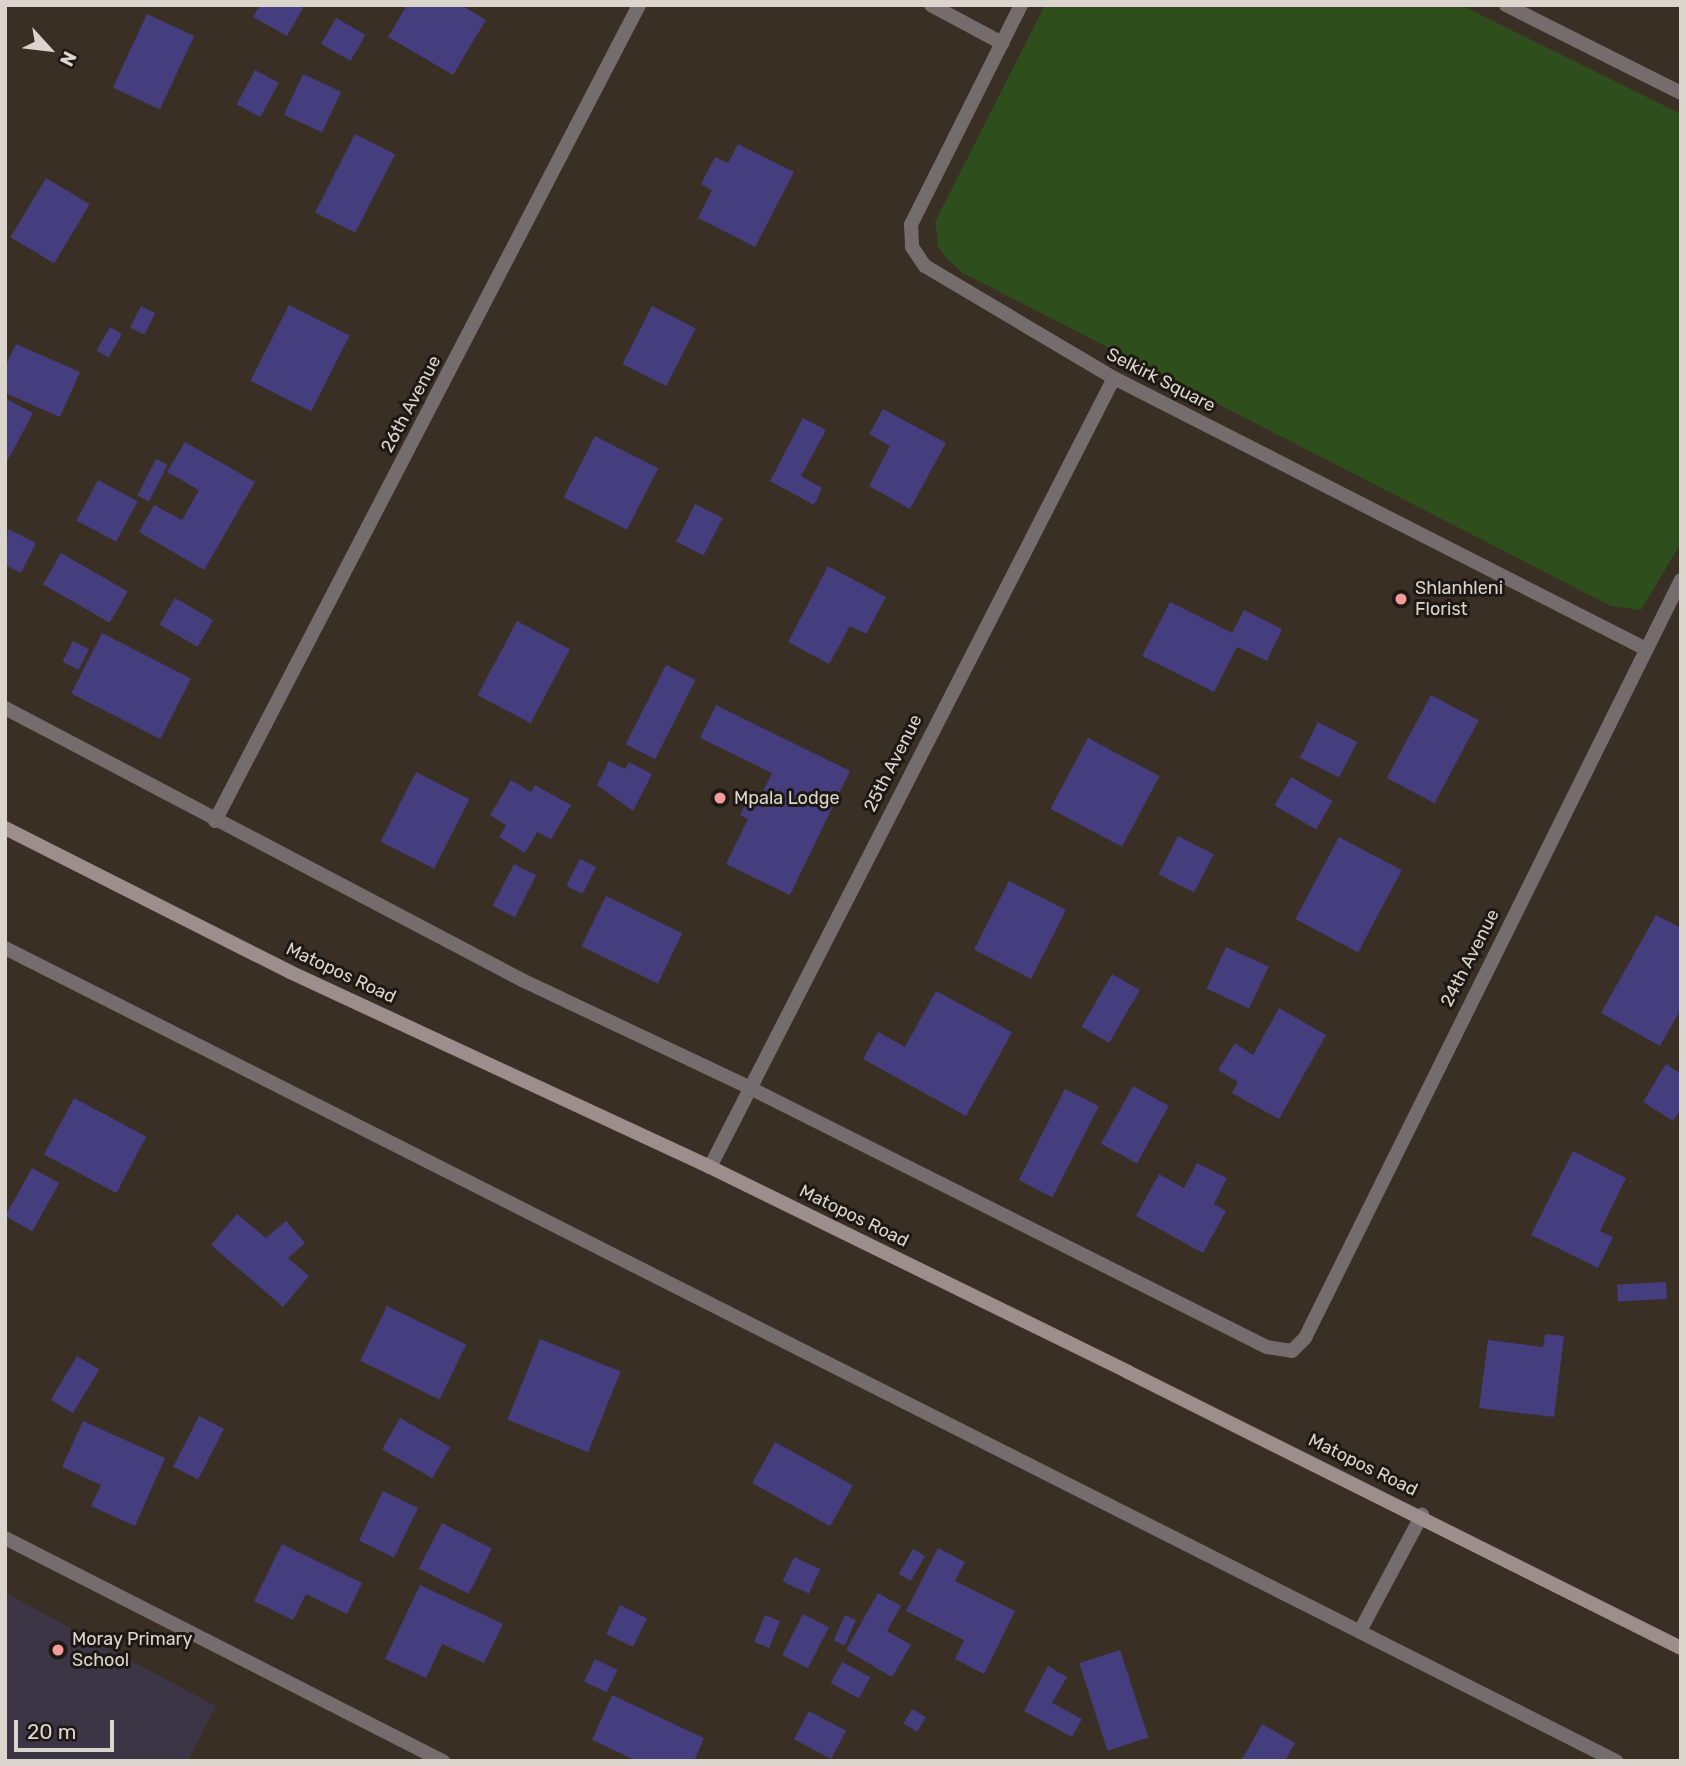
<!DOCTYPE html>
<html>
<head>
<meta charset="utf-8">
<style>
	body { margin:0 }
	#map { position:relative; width:1686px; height:1766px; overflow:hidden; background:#3a2f24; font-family:Rubik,sans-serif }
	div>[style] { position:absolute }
	.education>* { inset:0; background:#3c3546 }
	.green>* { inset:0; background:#2e4f1b }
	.building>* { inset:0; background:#443d7e; transform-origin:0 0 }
	.minor>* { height:14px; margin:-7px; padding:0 7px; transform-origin:7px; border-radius:7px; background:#756d6d }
	.secondary>* { height:14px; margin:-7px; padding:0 7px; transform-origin:7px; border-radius:7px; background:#9b8e8d }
	.dots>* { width:19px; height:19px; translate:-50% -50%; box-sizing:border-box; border:4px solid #1d1813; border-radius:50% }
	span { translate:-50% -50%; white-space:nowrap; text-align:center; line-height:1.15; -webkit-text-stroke:6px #1d1813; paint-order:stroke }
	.street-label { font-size:18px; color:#dcd5ce }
	.poi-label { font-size:18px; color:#dcd5ce }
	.left { translate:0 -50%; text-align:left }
	.frame { position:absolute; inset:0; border:7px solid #dcd5ce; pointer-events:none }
	.north { position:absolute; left:14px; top:14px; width:70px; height:70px; -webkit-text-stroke:5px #1d1813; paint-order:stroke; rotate:117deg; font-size:19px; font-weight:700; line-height:28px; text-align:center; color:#dcd5ce }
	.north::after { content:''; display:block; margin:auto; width:24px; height:32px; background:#dcd5ce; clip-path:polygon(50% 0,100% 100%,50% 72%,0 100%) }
	.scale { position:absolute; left:14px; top:1720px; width:100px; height:32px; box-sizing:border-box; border:4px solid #dcd5ce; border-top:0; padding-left:9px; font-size:21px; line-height:24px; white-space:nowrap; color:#dcd5ce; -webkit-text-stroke:5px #1d1813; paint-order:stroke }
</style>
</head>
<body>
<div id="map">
	<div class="education">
		<i style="clip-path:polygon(5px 1593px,216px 1706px,188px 1761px,5px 1761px)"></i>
	</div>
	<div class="green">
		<i style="clip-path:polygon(1045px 5px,1461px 5px,1681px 114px,1681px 543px,1641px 610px,1611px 606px,963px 273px,948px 260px,938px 246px,935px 222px)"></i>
	</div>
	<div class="building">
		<i style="clip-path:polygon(260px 5px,297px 5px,303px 8px,287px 36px,253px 17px)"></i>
		<i style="clip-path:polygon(407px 5px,461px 5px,486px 20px,453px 75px,388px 37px)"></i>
		<i style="left:147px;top:14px;width:52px;height:81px;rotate:25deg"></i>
		<i style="left:336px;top:18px;width:34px;height:30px;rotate:30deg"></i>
		<i style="left:255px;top:70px;width:27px;height:39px;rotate:28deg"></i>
		<i style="left:303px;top:74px;width:42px;height:45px;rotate:25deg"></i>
		<i style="left:355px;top:134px;width:45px;height:88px;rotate:27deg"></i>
		<i style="clip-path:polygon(738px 144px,794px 172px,755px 247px,698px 218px,712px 190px,701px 184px,715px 157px,728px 163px)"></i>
		<i style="left:46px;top:178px;width:51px;height:69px;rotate:31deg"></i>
		<i style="left:289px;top:305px;width:68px;height:85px;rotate:27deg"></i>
		<i style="left:141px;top:306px;width:16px;height:24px;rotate:27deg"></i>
		<i style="left:652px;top:306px;width:49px;height:65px;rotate:27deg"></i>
		<i style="left:110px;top:327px;width:14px;height:27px;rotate:30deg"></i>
		<i style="clip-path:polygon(16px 344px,80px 372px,60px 417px,5px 393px,5px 367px)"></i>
		<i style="clip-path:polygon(5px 398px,33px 413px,5px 465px)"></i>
		<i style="clip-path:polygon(883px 409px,946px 443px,910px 509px,869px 486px,890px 446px,869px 434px)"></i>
		<i style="clip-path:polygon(803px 418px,826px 430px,801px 476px,822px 488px,814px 505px,770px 481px)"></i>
		<i style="left:595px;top:436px;width:71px;height:69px;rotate:27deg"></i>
		<i style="clip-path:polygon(185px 442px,255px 482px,204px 570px,139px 532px,154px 505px,182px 520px,199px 490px,167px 472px)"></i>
		<i style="left:156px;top:459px;width:13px;height:41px;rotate:27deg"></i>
		<i style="left:98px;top:480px;width:45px;height:46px;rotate:28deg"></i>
		<i style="left:695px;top:504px;width:31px;height:42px;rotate:27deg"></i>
		<i style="clip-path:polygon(8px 529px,36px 543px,21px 573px,5px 565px)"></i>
		<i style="left:61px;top:553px;width:77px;height:36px;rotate:30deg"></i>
		<i style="clip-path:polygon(828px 566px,886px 597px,866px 634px,850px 626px,829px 664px,788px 642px)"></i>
		<i style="left:175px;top:598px;width:44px;height:31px;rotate:30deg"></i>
		<i style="clip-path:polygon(1170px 602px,1232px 633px,1244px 610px,1282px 629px,1267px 661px,1237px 647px,1214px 692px,1142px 656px)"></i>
		<i style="left:517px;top:621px;width:60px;height:84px;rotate:28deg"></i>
		<i style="left:102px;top:633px;width:100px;height:68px;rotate:27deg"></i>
		<i style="left:73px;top:641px;width:18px;height:23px;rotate:27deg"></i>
		<i style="left:666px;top:665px;width:33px;height:89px;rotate:27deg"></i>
		<i style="left:1431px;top:695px;width:54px;height:94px;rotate:28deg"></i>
		<i style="clip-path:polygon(716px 705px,850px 771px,790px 895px,726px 864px,748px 819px,740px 815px,752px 791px,761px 795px,772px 773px,700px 738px)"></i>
		<i style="left:1318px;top:722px;width:44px;height:40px;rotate:27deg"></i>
		<i style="left:1088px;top:738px;width:81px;height:80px;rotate:28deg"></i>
		<i style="clip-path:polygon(609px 761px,625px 769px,629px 762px,652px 774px,633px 811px,597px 785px)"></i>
		<i style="left:416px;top:772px;width:60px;height:78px;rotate:27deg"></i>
		<i style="left:1291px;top:777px;width:48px;height:33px;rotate:30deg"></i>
		<i style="clip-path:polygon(511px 780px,531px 792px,535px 785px,571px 805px,551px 839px,537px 832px,525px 853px,499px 837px,506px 825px,490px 815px)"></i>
		<i style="left:1178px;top:836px;width:40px;height:43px;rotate:27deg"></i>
		<i style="left:1339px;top:837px;width:71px;height:93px;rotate:28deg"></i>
		<i style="left:580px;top:859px;width:18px;height:30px;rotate:27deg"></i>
		<i style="left:514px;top:864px;width:25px;height:47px;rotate:27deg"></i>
		<i style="left:1009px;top:881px;width:64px;height:77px;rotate:27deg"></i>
		<i style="left:606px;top:896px;width:85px;height:56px;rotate:26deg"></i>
		<i style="clip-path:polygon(1656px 915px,1681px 928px,1681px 1009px,1660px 1046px,1601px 1013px)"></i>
		<i style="left:1226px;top:947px;width:47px;height:46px;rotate:25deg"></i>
		<i style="left:1112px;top:974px;width:32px;height:61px;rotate:30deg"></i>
		<i style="clip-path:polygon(936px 991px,1012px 1032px,966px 1116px,863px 1059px,878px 1032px,905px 1047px)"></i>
		<i style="clip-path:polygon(1279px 1008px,1326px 1035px,1279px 1119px,1232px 1093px,1238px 1082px,1218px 1070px,1235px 1043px,1253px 1055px)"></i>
		<i style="clip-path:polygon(1666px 1064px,1681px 1074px,1681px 1109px,1673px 1121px,1643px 1102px)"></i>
		<i style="left:1133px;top:1086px;width:41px;height:66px;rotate:29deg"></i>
		<i style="left:1065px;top:1089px;width:38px;height:102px;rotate:27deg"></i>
		<i style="left:74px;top:1098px;width:82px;height:64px;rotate:28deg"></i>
		<i style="clip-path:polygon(1573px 1151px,1626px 1178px,1600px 1231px,1613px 1237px,1598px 1268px,1531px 1235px)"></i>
		<i style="clip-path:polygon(1197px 1163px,1227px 1178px,1214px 1204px,1226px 1211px,1203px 1253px,1136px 1216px,1159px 1174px,1184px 1188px)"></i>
		<i style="left:32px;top:1168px;width:31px;height:55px;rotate:29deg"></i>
		<i style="clip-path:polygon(237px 1214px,266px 1238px,286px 1221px,305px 1243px,288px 1258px,309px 1276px,283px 1307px,211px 1245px)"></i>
		<i style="left:1666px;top:1282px;width:17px;height:49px;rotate:87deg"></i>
		<i style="left:387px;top:1306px;width:88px;height:61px;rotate:26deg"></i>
		<i style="clip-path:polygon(1545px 1334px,1564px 1336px,1554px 1417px,1479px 1408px,1488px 1340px,1543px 1347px)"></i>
		<i style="left:540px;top:1339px;width:87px;height:87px;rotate:22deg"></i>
		<i style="left:77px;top:1356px;width:26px;height:51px;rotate:31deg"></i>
		<i style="left:199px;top:1416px;width:28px;height:57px;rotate:27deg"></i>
		<i style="left:400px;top:1418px;width:58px;height:36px;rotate:30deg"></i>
		<i style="clip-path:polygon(83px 1421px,165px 1458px,135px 1526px,91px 1506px,101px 1485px,62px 1467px)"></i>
		<i style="left:775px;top:1442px;width:89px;height:47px;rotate:29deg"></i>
		<i style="left:383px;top:1491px;width:39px;height:55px;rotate:26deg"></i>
		<i style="left:442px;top:1523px;width:56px;height:51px;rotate:27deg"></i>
		<i style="clip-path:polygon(282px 1544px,362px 1583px,347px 1614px,306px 1594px,293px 1620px,254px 1601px)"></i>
		<i style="clip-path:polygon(938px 1548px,965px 1562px,955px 1581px,1015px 1611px,984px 1674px,955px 1659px,964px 1640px,906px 1611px)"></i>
		<i style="left:913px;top:1549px;width:14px;height:29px;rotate:30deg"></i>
		<i style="left:794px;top:1557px;width:29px;height:27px;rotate:25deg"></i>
		<i style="clip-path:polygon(420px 1585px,503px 1624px,484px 1663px,442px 1644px,426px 1678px,385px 1659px)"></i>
		<i style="clip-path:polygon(878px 1593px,901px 1606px,887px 1631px,911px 1645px,892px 1677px,846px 1650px)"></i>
		<i style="left:620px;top:1605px;width:30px;height:32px;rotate:26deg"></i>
		<i style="left:803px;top:1614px;width:29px;height:46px;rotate:27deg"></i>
		<i style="left:765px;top:1615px;width:16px;height:29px;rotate:22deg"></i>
		<i style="left:845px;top:1615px;width:12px;height:28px;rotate:24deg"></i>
		<i style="left:1120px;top:1650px;width:92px;height:43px;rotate:72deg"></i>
		<i style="left:595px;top:1659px;width:25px;height:25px;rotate:26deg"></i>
		<i style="left:842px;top:1662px;width:32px;height:24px;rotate:28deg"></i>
		<i style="clip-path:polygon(1048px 1666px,1067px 1677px,1052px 1703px,1082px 1719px,1072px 1737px,1024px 1711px)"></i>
		<i style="clip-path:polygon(612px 1695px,704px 1738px,694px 1761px,637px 1761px,592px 1740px)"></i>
		<i style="left:912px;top:1709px;width:16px;height:17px;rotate:30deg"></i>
		<i style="left:809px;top:1711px;width:42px;height:32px;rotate:28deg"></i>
		<i style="clip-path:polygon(1262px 1724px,1295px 1743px,1285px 1761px,1241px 1761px)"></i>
	</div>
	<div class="minor">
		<i style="left:931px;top:5px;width:81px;rotate:28.2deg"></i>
		<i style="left:1021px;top:5px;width:246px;rotate:116.6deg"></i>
		<i style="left:911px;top:225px;width:22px;rotate:87deg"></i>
		<i style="left:912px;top:247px;width:23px;rotate:56deg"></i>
		<i style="left:925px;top:266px;width:220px;rotate:30.7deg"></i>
		<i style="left:1114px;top:378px;width:597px;rotate:26.99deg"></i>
		<i style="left:1506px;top:5px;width:196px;rotate:26.7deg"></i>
		<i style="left:5px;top:708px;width:584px;rotate:27.75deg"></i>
		<i style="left:522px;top:980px;width:252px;rotate:25.3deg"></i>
		<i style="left:750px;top:1088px;width:578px;rotate:26.61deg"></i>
		<i style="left:1267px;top:1347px;width:25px;rotate:9deg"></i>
		<i style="left:1292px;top:1351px;width:18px;rotate:-45deg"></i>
		<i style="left:1305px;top:1338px;width:846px;rotate:-63.62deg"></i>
		<i style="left:215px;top:821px;width:920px;rotate:-62.54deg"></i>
		<i style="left:5px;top:948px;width:1805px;rotate:26.78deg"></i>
		<i style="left:710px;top:1167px;width:886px;rotate:-62.89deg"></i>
		<i style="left:5px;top:1538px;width:492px;rotate:27deg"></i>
		<i style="left:1360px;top:1631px;width:132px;rotate:-61.9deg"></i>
	</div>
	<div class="secondary">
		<i style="left:5px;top:828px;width:319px;rotate:26.8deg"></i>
		<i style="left:290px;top:972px;width:463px;rotate:24.9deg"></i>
		<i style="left:710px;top:1167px;width:466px;rotate:26.1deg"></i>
		<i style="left:1128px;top:1372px;width:618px;rotate:26.52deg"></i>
	</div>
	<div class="dots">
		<i style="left:1401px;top:599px;background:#f59b99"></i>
		<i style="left:720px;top:798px;background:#f59b99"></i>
		<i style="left:58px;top:1650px;background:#f59b99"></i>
	</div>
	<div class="street-label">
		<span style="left:1161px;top:380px;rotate:27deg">Selkirk Square</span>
		<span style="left:411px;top:404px;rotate:-62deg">26th Avenue</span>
		<span style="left:893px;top:763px;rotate:-63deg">25th Avenue</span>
		<span style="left:1470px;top:958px;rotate:-63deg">24th Avenue</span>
		<span style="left:341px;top:973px;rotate:25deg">Matopos Road</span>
		<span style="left:854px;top:1216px;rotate:26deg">Matopos Road</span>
		<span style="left:1363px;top:1465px;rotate:26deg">Matopos Road</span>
	</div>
	<div class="poi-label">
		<span class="left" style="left:1415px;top:599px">Shlanhleni<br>Florist</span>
		<span class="left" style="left:734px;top:798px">Mpala Lodge</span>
		<span class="left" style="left:72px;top:1650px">Moray Primary<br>School</span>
	</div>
	<div class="frame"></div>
	<div class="north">N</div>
	<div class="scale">20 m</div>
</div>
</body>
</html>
